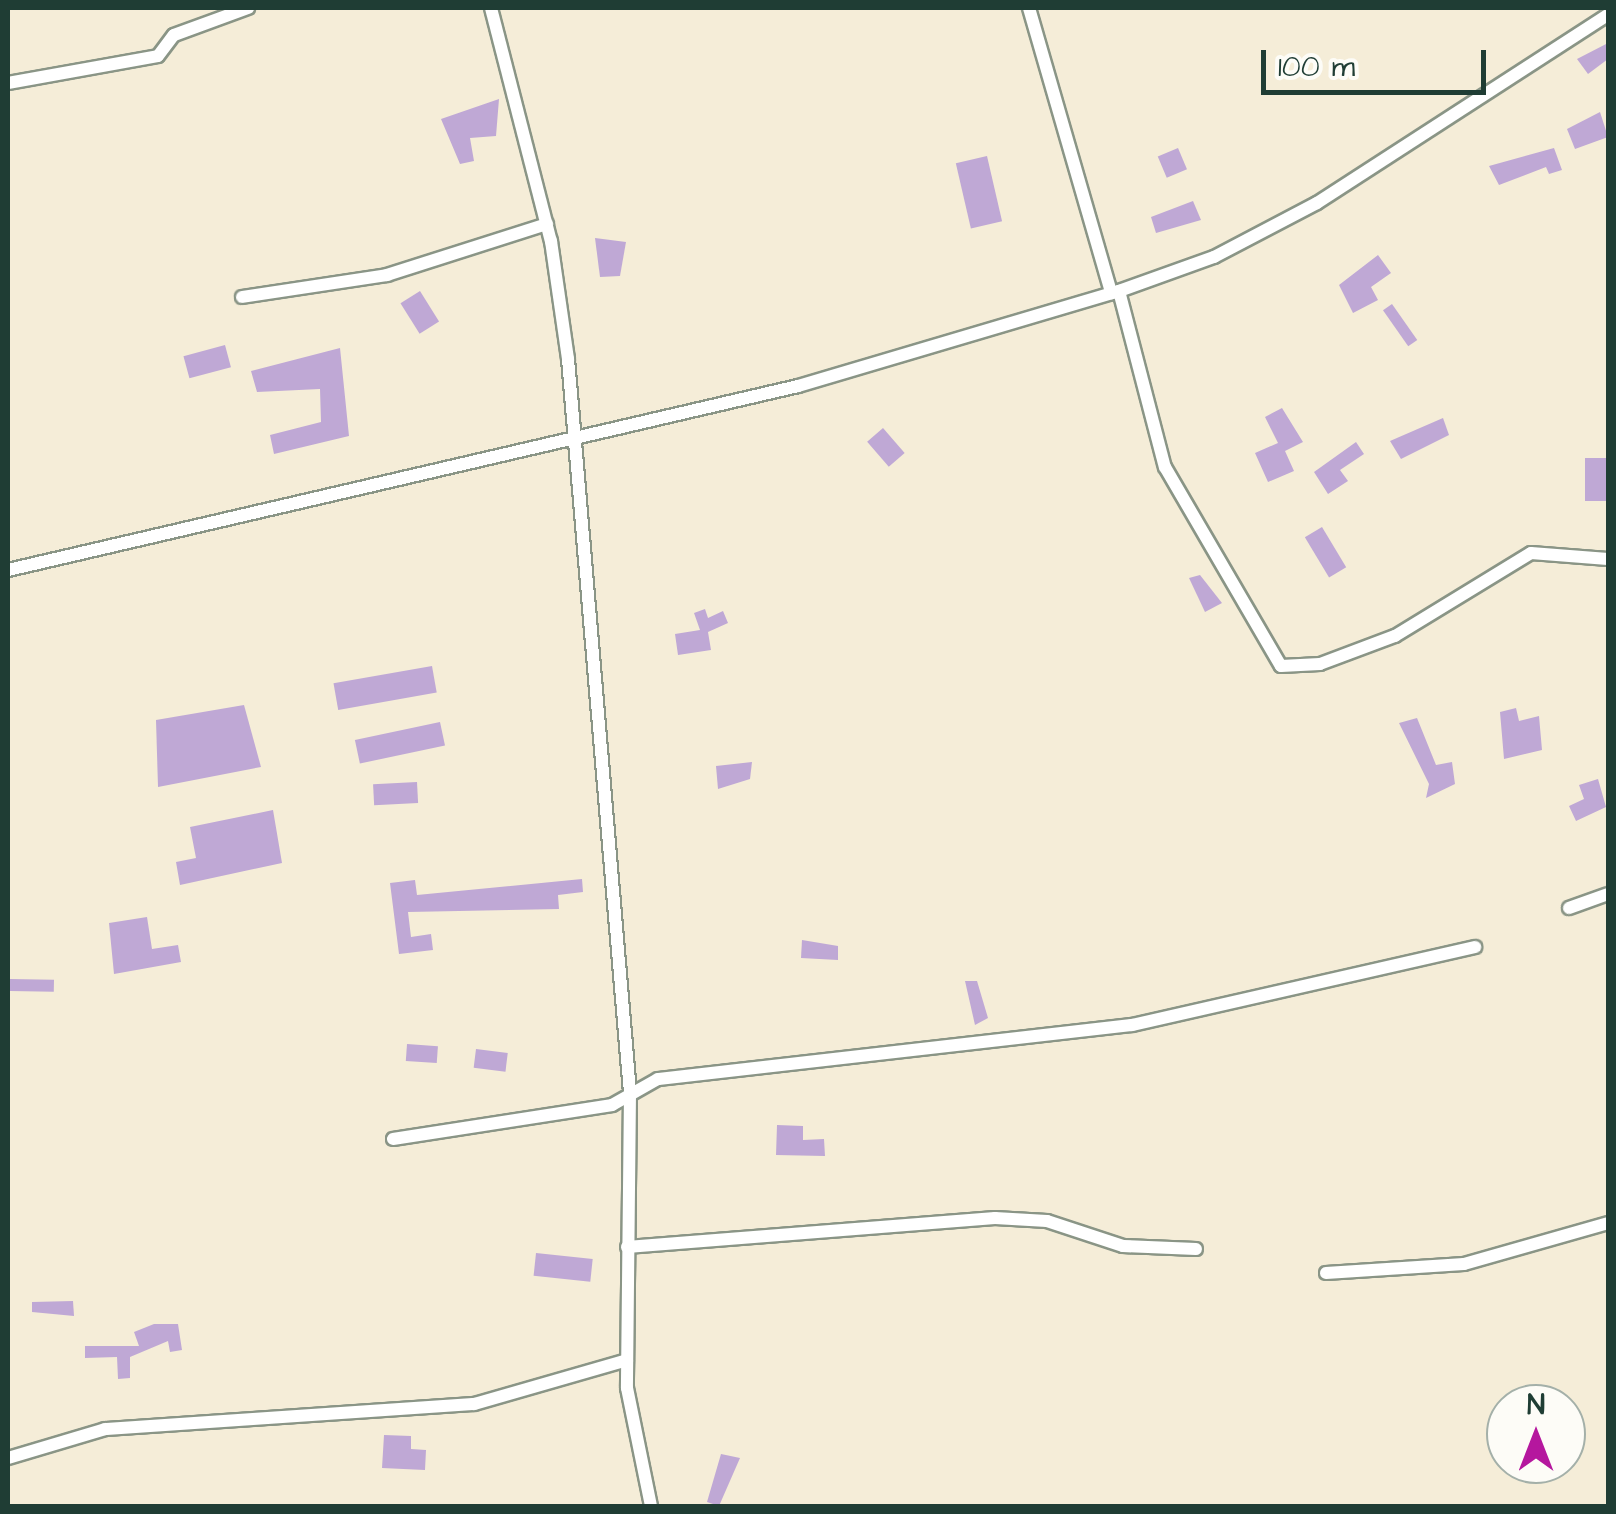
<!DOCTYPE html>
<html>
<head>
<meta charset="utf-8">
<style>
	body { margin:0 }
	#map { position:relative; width:1616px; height:1514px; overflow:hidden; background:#f5edd8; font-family:"Architects Daughter",sans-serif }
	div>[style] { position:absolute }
	.building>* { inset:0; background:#bfa8d5; transform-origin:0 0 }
	.roads { filter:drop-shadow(2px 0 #8a9586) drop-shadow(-2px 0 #8a9586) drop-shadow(0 2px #8a9586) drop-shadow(0 -2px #8a9586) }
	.minor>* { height:12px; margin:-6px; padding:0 6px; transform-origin:6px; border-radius:6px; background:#fff }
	span { translate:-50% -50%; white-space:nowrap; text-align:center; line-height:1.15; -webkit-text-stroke:8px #fdfcf7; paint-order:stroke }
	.frame { position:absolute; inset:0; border:10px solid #1f3d34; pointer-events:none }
	.north { position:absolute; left:1486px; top:1384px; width:100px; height:100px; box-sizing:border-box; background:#fdfcf7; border:2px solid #a4b0a9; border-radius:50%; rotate:0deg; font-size:28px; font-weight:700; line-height:40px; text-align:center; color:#1f3d34 }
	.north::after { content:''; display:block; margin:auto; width:35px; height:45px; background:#b5179e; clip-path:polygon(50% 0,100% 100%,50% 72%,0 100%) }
	.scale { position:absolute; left:1261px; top:50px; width:225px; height:45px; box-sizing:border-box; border:5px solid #1f3d34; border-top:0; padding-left:12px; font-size:30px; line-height:35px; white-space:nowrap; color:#1f3d34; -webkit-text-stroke:8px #fdfcf7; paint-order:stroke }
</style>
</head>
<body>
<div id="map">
	<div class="building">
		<i style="clip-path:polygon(1608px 43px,1608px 59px,1588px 74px,1577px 59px)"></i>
		<i style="clip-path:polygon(499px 99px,496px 136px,470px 138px,474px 161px,460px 164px,441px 119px)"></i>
		<i style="clip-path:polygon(1600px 112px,1608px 137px,1575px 149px,1567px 129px)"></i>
		<i style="left:1178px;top:148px;width:23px;height:22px;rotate:67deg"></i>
		<i style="clip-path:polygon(1554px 148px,1562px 170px,1549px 174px,1546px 167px,1499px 185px,1489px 166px)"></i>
		<i style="left:987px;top:156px;width:67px;height:32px;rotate:77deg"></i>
		<i style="clip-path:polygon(1193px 201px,1201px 220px,1156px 233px,1151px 217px)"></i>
		<i style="clip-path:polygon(595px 238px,626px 242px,620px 276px,600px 277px)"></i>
		<i style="clip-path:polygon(1378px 255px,1391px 273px,1371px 287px,1378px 300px,1353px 313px,1339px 285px)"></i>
		<i style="left:420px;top:291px;width:36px;height:23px;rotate:58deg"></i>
		<i style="left:1392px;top:304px;width:44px;height:11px;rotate:55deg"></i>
		<i style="left:225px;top:345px;width:23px;height:43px;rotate:75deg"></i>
		<i style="clip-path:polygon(340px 348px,349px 436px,274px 454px,270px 435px,321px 422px,320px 389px,257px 392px,251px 371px)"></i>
		<i style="clip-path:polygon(1282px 408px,1303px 442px,1285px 451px,1294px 471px,1268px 482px,1255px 453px,1278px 443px,1265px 417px)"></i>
		<i style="clip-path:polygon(1443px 418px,1449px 435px,1401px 459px,1390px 441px)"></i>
		<i style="left:883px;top:428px;width:33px;height:21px;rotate:49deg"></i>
		<i style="clip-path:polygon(1356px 442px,1364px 454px,1340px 470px,1348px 481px,1328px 494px,1314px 472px)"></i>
		<i style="left:1585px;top:458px;width:22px;height:43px"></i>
		<i style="left:1322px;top:527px;width:47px;height:20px;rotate:59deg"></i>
		<i style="clip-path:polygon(1200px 575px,1222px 603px,1205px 612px,1189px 578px)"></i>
		<i style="clip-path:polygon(705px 609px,708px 618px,723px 611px,728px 623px,708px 632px,711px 650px,678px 655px,675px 634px,700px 630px,694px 613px)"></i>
		<i style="left:432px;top:666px;width:27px;height:100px;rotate:80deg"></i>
		<i style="clip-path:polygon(244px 705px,261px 767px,158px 787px,156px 720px)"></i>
		<i style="clip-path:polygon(1516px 708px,1519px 721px,1539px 716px,1542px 750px,1504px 759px,1500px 712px)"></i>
		<i style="clip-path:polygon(1417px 718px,1436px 765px,1452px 762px,1455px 784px,1426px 798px,1429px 784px,1399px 723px)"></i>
		<i style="left:440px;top:722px;width:24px;height:87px;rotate:78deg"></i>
		<i style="clip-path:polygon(752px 762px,750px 779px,718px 789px,716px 766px)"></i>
		<i style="clip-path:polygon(1598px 779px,1606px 807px,1576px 821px,1569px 806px,1584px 799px,1579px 785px)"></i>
		<i style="left:417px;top:782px;width:21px;height:44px;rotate:87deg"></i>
		<i style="clip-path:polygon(273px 810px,282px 863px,180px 885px,176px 862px,196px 858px,190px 827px)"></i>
		<i style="clip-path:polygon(582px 879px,583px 892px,558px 895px,559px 909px,408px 912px,411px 937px,431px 934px,433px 950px,399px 954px,390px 883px,415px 880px,417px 895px)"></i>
		<i style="clip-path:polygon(147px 917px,152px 949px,178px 945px,181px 962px,114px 974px,109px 923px)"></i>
		<i style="clip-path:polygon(802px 940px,838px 946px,838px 960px,801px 958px)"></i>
		<i style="left:10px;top:979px;width:44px;height:12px;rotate:1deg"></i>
		<i style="clip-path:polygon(965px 981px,977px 981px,988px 1018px,975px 1025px)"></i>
		<i style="left:407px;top:1044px;width:31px;height:17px;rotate:4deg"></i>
		<i style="left:476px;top:1049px;width:32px;height:19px;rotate:7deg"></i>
		<i style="clip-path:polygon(777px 1125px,803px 1126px,803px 1140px,824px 1139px,825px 1156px,776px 1155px)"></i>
		<i style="left:536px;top:1253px;width:57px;height:23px;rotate:6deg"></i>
		<i style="clip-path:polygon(73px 1301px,74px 1316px,32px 1312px,32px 1302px)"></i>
		<i style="clip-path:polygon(154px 1324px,178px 1324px,182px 1350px,170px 1352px,168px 1341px,130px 1357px,130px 1378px,118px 1379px,117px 1357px,85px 1358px,85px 1346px,139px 1346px,134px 1332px)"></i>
		<i style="clip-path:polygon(384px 1435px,411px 1436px,411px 1449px,426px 1450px,425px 1470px,382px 1468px)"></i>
		<i style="clip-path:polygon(721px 1454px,740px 1458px,719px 1506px,707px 1502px)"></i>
	</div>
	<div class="roads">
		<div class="minor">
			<i style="left:491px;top:8px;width:241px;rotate:75.6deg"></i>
			<i style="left:551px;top:241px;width:119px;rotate:81.8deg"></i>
			<i style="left:568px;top:359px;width:737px;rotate:85.17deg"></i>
			<i style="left:630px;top:1093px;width:295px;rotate:90.6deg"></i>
			<i style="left:627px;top:1388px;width:120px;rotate:78.5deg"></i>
			<i style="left:1029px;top:8px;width:297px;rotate:73.9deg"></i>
			<i style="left:8px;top:83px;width:152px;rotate:-10.2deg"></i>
			<i style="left:158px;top:56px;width:26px;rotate:-53deg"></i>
			<i style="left:174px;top:35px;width:79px;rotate:-20deg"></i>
			<i style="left:1119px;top:291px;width:182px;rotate:75.4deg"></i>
			<i style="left:1165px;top:467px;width:230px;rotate:59.8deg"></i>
			<i style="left:1281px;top:666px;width:39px;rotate:-3deg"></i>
			<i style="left:1320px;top:664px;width:80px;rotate:-20.5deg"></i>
			<i style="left:1395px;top:636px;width:159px;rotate:-31.4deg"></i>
			<i style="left:1531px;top:553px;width:77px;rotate:4.5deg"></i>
			<i style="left:242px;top:297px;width:147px;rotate:-8.6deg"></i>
			<i style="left:387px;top:275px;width:168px;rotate:-17.7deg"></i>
			<i style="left:8px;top:570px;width:811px;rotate:-13.11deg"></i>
			<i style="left:798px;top:386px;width:335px;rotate:-16.5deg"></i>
			<i style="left:1119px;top:291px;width:101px;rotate:-19.7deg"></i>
			<i style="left:1214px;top:257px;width:116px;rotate:-27.7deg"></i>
			<i style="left:1317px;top:203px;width:346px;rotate:-32.9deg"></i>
			<i style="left:1569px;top:908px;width:41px;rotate:-19.7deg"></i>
			<i style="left:393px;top:1139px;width:222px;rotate:-8.8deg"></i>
			<i style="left:612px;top:1105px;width:53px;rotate:-29.5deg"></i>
			<i style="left:658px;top:1079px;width:477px;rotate:-6.5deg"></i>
			<i style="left:1132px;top:1025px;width:352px;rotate:-12.8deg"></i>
			<i style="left:627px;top:1247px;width:369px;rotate:-4.5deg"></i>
			<i style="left:995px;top:1218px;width:52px;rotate:3.3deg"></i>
			<i style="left:1047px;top:1221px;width:80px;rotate:18.2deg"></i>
			<i style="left:1123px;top:1246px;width:73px;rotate:2.4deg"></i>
			<i style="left:1326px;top:1273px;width:138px;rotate:-3.7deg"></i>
			<i style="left:1464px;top:1264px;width:150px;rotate:-15.9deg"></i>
			<i style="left:8px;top:1458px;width:101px;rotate:-16.6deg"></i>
			<i style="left:105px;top:1429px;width:370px;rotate:-3.9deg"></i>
			<i style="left:474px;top:1404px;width:159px;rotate:-16deg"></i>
		</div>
	</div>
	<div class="frame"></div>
	<div class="north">N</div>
	<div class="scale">100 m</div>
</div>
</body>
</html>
